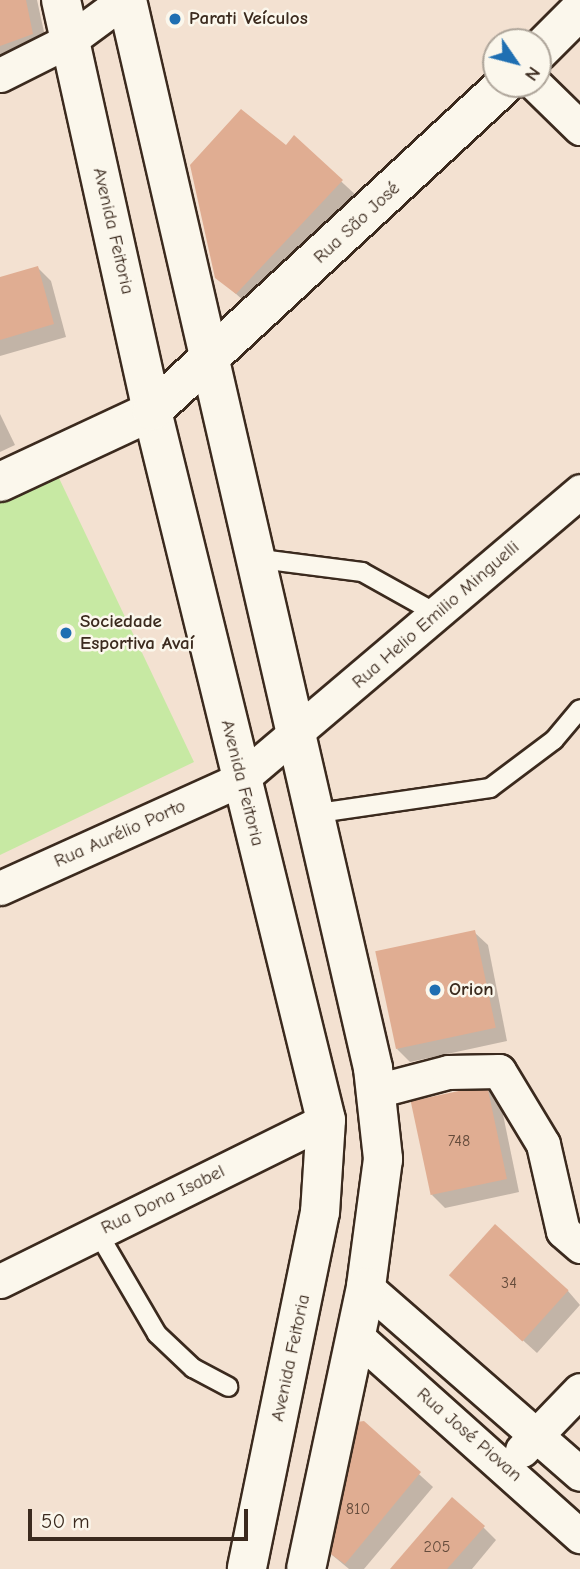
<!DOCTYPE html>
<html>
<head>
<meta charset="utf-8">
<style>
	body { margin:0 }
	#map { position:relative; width:580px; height:1569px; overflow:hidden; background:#f3e1d1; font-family:"Comic Neue",sans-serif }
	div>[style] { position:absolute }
	.green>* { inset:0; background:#c7e9a3 }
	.shadow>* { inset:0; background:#0003 }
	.building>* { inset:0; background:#e0ad92; transform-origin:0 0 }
	.roads { filter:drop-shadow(2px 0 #3b2a1e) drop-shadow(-2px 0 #3b2a1e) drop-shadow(0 2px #3b2a1e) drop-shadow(0 -2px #3b2a1e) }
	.lane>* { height:18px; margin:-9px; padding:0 9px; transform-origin:9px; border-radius:9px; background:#fbf7ec }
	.street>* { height:33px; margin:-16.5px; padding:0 16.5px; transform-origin:16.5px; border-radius:16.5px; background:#fbf7ec }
	.secondary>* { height:38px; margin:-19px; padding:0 19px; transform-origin:19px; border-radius:19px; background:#fbf7ec }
	.dots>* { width:19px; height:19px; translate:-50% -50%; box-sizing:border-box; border:4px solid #fbf7ec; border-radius:50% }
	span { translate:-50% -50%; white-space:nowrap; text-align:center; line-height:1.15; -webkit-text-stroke:5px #fbf7ec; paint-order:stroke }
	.number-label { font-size:16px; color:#644b3b }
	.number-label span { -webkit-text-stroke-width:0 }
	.poi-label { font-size:19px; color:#3b2a1e; font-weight:700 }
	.left { translate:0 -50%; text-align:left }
	.street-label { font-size:19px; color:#3b2a1e }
	.north { position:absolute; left:482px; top:28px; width:70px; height:70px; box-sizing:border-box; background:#fbf7ec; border:2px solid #aea59a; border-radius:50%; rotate:125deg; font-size:19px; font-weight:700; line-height:28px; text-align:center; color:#3b2a1e }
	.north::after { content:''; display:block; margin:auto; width:24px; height:32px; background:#1f6fb2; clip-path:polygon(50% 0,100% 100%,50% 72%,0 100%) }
	.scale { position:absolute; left:28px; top:1509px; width:220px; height:32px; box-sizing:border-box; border:4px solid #3b2a1e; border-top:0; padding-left:9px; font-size:21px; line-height:24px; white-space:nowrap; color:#3b2a1e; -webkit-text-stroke:5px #fbf7ec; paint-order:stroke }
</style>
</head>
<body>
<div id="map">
	<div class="green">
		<i style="clip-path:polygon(58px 476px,194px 762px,0 855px,0 503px)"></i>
	</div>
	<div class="shadow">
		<i style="clip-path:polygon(0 0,37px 0,48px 50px,0 67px)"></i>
		<i style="clip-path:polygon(294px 138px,358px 197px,253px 309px,217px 277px)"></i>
		<i style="clip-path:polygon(38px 268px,51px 281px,66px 337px,0 356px,0 279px)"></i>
		<i style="clip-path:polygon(0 414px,15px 445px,0 452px)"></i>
		<i style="clip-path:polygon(474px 932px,488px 945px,507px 1041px,410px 1062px,397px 1049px)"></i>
		<i style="clip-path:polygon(487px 1087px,500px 1100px,519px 1192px,445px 1208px,432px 1195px)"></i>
		<i style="clip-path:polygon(465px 1288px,568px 1291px,580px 1305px,537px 1353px)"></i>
		<i style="clip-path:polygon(363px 1423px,433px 1487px,364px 1569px,349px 1569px,320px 1545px)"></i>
		<i style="clip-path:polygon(483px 1527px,496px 1540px,472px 1569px,392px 1569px)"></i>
	</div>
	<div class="building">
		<i style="clip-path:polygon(0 0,26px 0,33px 34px,0 46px)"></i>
		<i style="clip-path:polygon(241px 109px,286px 145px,294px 135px,343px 180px,236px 294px,215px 278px,190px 165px)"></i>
		<i style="clip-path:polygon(38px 266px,54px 324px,0 340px,0 277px)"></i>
		<i style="left:475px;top:930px;width:100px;height:102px;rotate:78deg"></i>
		<i style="left:487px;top:1085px;width:96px;height:78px;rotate:78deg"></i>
		<i style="left:495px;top:1224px;width:99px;height:69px;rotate:42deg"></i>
		<i style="clip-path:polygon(364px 1421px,421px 1472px,345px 1564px,318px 1545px,344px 1424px)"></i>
		<i style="clip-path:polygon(452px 1497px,485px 1526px,447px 1569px,390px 1569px)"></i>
	</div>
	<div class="roads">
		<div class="lane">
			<i style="left:253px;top:558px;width:110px;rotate:7.3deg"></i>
			<i style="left:362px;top:572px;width:86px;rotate:29.2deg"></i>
			<i style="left:312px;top:814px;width:180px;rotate:-8.3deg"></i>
			<i style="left:490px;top:788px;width:80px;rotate:-36.9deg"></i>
			<i style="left:554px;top:740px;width:40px;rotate:-50deg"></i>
			<i style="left:98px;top:1233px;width:117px;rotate:59.7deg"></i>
			<i style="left:157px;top:1334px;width:50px;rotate:43.4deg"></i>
			<i style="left:193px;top:1368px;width:40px;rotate:28deg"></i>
		</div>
		<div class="street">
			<i style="left:0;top:75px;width:78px;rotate:-26.6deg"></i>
			<i style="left:70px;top:40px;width:67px;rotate:-36.5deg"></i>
			<i style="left:535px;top:84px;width:63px;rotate:44.4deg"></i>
			<i style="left:0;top:888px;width:265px;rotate:-24.3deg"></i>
			<i style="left:241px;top:779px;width:445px;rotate:-40.3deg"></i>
			<i style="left:376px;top:1091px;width:74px;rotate:-14.8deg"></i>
			<i style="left:448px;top:1072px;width:51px;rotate:-1.1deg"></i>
			<i style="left:499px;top:1071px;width:85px;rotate:58.9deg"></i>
			<i style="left:543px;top:1144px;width:89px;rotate:77.1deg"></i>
			<i style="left:563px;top:1231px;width:23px;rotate:41deg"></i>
			<i style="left:0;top:1281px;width:364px;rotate:-26.3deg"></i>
			<i style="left:366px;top:1287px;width:284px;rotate:41.1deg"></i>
			<i style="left:355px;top:1335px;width:302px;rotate:41.8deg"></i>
			<i style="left:522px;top:1450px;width:83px;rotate:-46deg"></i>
		</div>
		<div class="secondary">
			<i style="left:61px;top:0;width:421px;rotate:77.5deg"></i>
			<i style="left:152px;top:411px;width:730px;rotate:76.21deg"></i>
			<i style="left:326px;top:1120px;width:92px;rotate:93.7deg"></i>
			<i style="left:320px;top:1212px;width:364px;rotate:101.6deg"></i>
			<i style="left:127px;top:0;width:1096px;rotate:77.03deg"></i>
			<i style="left:373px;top:1068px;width:92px;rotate:83.7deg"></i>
			<i style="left:383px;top:1159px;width:129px;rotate:97.6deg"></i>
			<i style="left:366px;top:1287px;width:288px;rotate:102deg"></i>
			<i style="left:538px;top:52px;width:59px;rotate:-45deg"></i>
			<i style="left:0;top:482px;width:168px;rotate:-25deg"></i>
			<i style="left:152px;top:411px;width:481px;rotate:-42.8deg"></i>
		</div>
	</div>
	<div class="dots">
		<i style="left:175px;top:19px;background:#1f6fb2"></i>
		<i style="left:66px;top:633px;background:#1f6fb2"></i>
		<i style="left:435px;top:990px;background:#1f6fb2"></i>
	</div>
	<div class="number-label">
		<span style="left:459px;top:1141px">748</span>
		<span style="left:509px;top:1283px">34</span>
		<span style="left:358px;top:1509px">810</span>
		<span style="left:437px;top:1547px">205</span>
	</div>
	<div class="poi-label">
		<span class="left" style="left:189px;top:19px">Parati Veículos</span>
		<span class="left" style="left:80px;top:633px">Sociedade<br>Esportiva Avaí</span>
		<span class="left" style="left:449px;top:990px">Orion</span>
	</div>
	<div class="street-label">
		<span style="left:357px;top:223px;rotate:-43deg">Rua São José</span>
		<span style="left:113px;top:231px;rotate:77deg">Avenida Feitoria</span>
		<span style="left:436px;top:615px;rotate:-41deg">Rua Helio Emilio Minguelli</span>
		<span style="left:242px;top:783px;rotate:76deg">Avenida Feitoria</span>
		<span style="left:120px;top:834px;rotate:-24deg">Rua Aurélio Porto</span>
		<span style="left:163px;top:1200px;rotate:-26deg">Rua Dona Isabel</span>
		<span style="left:291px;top:1358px;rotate:-78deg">Avenida Feitoria</span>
		<span style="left:469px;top:1435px;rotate:41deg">Rua José Piovan</span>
	</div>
	<div class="north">N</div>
	<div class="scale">50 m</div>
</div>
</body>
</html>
